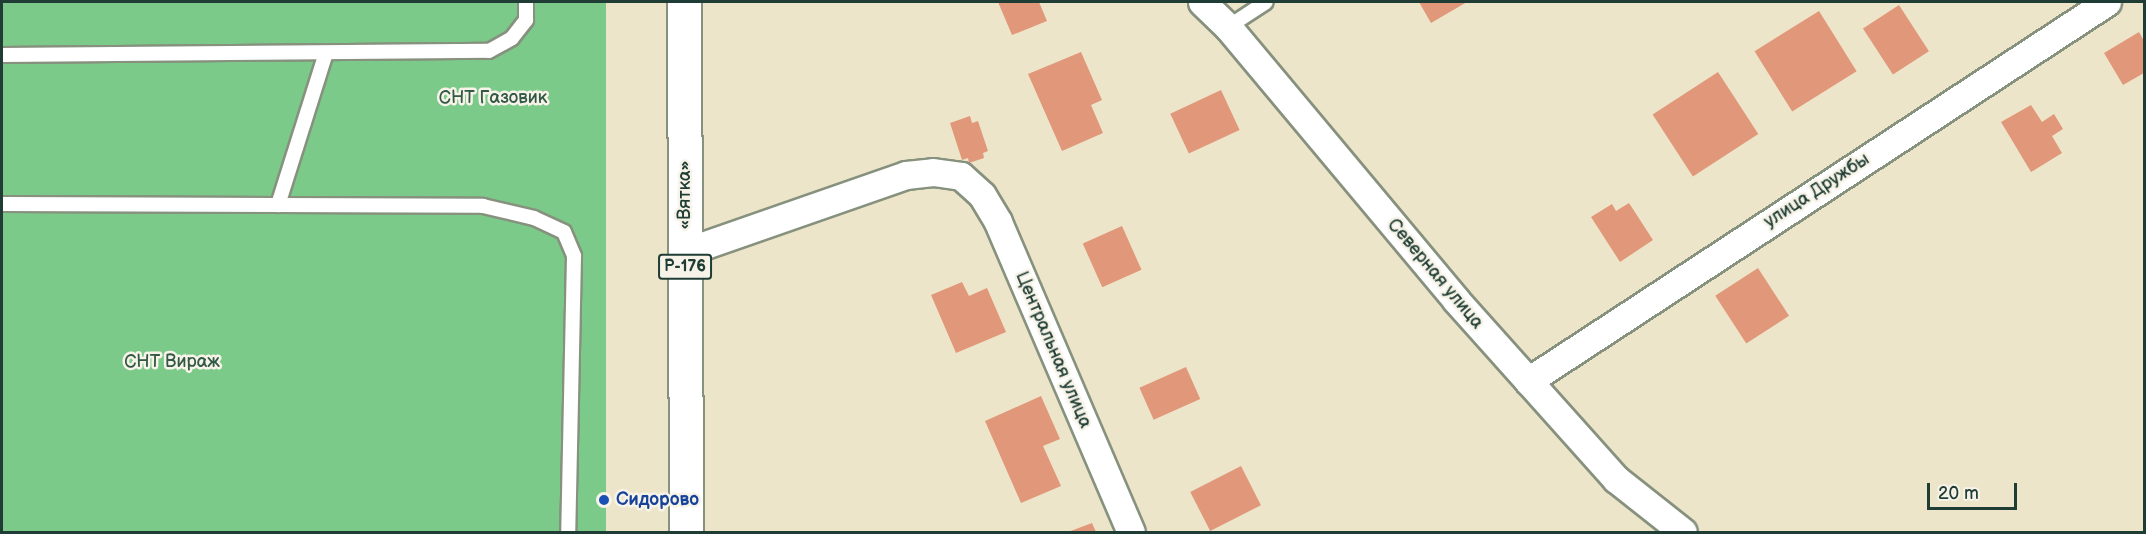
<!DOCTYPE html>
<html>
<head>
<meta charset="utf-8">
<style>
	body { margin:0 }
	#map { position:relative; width:2146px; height:534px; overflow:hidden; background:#ede5c9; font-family:"Balsamiq Sans",sans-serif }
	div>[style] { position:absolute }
	.green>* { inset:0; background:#7bca8a; transform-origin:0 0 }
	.building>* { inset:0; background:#e1987a; transform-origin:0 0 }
	.roads { filter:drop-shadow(2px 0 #86917e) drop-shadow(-2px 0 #86917e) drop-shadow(0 2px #86917e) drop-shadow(0 -2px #86917e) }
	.service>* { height:14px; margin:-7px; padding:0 7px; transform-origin:7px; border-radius:7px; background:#fff }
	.minor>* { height:27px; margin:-13.5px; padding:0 13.5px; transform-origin:13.5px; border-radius:13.5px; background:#fff }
	.primary>* { height:33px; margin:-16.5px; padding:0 16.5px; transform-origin:16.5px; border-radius:16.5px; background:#fff }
	.dots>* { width:16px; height:16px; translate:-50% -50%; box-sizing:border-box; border:3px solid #f7f3e8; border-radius:50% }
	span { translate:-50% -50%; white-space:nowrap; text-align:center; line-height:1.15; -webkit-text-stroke:5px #f7f3e8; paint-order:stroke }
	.shield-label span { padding:2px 4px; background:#f7f3e8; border:2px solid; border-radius:4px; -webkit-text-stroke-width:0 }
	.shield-label { font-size:16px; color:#1f3d34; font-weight:700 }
	.park-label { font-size:18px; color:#315945 }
	.street-label { font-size:18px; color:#1f3d34 }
	.transit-label { font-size:18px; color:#164399; font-weight:700 }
	.left { translate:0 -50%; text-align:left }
	.frame { position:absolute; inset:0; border:3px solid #1f3d34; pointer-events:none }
	.scale { position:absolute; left:1927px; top:483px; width:90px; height:27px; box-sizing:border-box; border:3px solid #1f3d34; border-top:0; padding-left:8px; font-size:18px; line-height:21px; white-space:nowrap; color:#1f3d34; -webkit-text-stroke:4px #f7f3e8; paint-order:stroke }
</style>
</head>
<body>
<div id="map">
	<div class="green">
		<i style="left:2px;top:2px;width:604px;height:530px"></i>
	</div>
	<div class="building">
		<i style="clip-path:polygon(998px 2px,1039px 2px,1047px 21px,1012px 35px)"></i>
		<i style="clip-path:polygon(1419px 2px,1467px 2px,1431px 23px)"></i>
		<i style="left:1899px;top:5px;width:55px;height:43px;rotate:57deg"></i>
		<i style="left:1819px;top:11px;width:71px;height:76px;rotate:58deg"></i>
		<i style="clip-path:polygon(2139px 32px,2144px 41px,2144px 73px,2123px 85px,2104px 53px)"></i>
		<i style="clip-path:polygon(1081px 52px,1102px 100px,1091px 105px,1103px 133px,1062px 151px,1028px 74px)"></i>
		<i style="left:1718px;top:72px;width:74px;height:78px;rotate:57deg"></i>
		<i style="left:1221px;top:90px;width:44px;height:56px;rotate:65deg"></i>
		<i style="clip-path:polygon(2031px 105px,2042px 122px,2054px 114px,2063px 129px,2052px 136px,2062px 153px,2031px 172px,2001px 122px)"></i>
		<i style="clip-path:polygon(970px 116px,972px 123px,978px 121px,988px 151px,983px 153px,984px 158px,969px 163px,968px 158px,962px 160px,950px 123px)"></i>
		<i style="clip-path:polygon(1629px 203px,1653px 240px,1620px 262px,1591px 217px,1612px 204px,1616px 211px)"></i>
		<i style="left:1122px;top:226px;width:48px;height:43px;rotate:66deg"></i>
		<i style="left:1758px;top:268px;width:57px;height:51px;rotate:57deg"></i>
		<i style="clip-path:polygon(962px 282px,969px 296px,987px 288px,1006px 332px,956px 353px,931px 295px)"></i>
		<i style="left:1186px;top:367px;width:35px;height:51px;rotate:66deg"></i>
		<i style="clip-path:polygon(1041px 396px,1060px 439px,1043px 446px,1061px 486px,1021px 503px,985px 421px)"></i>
		<i style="left:1241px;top:466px;width:44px;height:57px;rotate:63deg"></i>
		<i style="clip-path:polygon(1092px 523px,1096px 532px,1068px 532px)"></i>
	</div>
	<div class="roads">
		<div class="service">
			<i style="left:1228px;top:27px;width:45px;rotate:-33.3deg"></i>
			<i style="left:2px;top:55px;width:487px;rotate:-0.5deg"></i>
			<i style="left:489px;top:51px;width:26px;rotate:-29deg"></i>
			<i style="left:512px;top:38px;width:23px;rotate:-52deg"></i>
			<i style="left:526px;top:20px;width:18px;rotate:-90deg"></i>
			<i style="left:2px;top:204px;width:481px;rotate:0.2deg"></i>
			<i style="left:483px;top:206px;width:52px;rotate:13.2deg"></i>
			<i style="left:534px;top:218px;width:33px;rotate:25deg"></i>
			<i style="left:564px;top:232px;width:26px;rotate:67deg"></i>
			<i style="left:574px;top:256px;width:276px;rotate:91.2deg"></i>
			<i style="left:278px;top:205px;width:159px;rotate:-72.5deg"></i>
		</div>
		<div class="minor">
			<i style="left:1202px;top:2px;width:36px;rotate:44deg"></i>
			<i style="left:1228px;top:27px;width:356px;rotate:50.1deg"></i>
			<i style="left:1456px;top:300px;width:240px;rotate:48.2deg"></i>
			<i style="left:1616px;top:479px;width:85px;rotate:38.3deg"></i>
			<i style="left:685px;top:252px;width:234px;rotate:-19.2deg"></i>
			<i style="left:906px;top:175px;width:27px;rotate:-6deg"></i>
			<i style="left:933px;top:172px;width:28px;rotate:8deg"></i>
			<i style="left:961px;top:176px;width:28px;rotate:42deg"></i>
			<i style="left:982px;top:195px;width:31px;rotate:59deg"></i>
			<i style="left:998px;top:222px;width:337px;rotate:66.8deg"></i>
			<i style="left:1528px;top:381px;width:692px;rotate:-33.21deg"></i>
		</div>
		<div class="primary">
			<i style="left:684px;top:2px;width:530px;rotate:89.78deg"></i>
		</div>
	</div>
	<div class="dots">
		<i style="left:604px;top:500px;background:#1a4fb4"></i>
	</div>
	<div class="shield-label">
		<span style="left:685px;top:267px">Р-176</span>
	</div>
	<div class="park-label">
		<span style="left:493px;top:98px">СНТ Газовик</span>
		<span style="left:172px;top:362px">СНТ Вираж</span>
	</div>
	<div class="street-label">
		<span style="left:1817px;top:191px;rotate:-33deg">улица Дружбы</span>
		<span style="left:685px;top:195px;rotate:-90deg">«Вятка»</span>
		<span style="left:1435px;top:274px;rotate:50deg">Северная улица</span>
		<span style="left:1053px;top:350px;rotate:67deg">Центральная улица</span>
	</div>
	<div class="transit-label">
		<span class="left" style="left:616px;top:500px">Сидорово</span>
	</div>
	<div class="frame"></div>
	<div class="scale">20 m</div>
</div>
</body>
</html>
